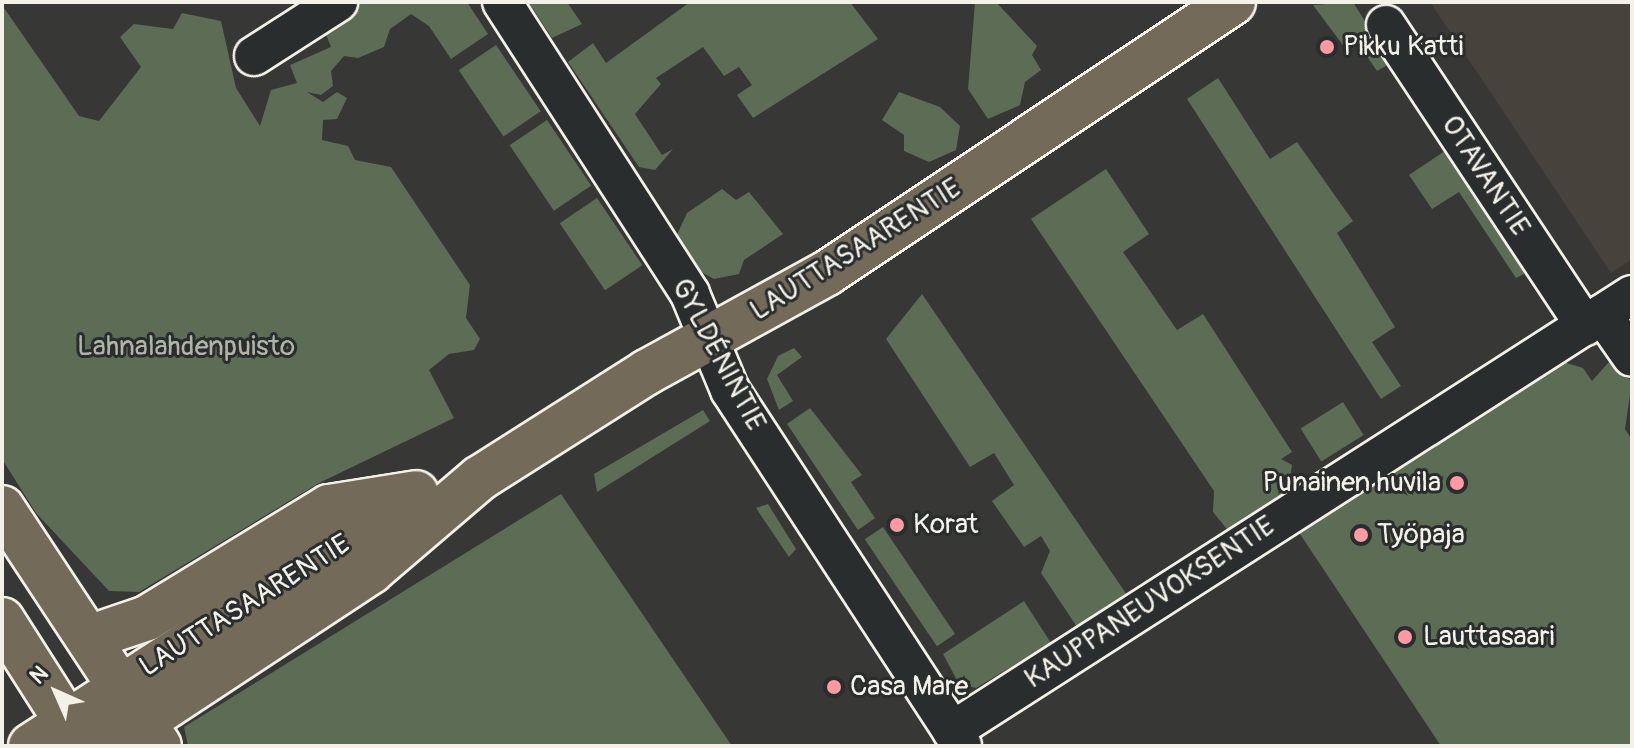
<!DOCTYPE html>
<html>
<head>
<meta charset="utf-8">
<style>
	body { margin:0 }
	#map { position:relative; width:1634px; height:748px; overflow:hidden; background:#373735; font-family:Pangolin,sans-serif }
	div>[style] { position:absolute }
	.built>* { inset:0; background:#46433d }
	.green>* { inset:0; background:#5c6c55; transform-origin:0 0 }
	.roads { filter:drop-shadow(2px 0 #f4f1e8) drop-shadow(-2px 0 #f4f1e8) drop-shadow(0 2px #f4f1e8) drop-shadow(0 -2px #f4f1e8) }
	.minor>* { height:38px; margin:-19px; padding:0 19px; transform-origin:19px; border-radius:19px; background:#2a2d2e }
	.major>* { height:44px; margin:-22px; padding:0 22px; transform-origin:22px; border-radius:22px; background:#746a5a }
	.dots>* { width:22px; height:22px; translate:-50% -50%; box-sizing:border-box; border:4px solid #2a2d2e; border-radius:50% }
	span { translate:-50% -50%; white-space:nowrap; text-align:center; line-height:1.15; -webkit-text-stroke:6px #2a2d2e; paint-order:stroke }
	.poi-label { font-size:28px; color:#f4f1e8 }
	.left { translate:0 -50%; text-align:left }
	.right { translate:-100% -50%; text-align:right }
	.street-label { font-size:28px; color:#f4f1e8 }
	.park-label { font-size:28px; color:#b0b5a6 }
	.frame { position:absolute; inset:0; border:4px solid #f4f1e8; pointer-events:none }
	.north { position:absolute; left:16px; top:652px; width:80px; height:80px; -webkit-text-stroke:6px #2a2d2e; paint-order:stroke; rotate:315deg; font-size:22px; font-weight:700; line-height:32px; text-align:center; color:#f4f1e8 }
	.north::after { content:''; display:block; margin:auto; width:28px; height:36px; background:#f4f1e8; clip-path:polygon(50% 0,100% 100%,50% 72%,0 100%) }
</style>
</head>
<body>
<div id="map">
	<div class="built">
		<i style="clip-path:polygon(1430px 2px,1632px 2px,1632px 259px,1611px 273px)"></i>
	</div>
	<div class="green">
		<i style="clip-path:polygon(333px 2px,467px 2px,488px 34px,451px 59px,429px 26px,411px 14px,390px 29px,384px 47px,358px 58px,344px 56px,331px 71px,333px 86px,321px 95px,307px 92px,323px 102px,337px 92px,347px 98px,337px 119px,323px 120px,322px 140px,348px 146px,355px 160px,391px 167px,470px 285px,466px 318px,480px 339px,474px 350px,449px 354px,429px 370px,454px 418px,319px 483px,139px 592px,109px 591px,36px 513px,2px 459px,2px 5px,79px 116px,99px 121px,141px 67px,120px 37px,134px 24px,173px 29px,182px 13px,221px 21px,236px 88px,260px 126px,271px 90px,297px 83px,290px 65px,331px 47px,324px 29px)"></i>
		<i style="clip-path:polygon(486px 2px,567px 2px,582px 24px,552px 38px,533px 9px,524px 15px)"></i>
		<i style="clip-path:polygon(690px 2px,850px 2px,878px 39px,753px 118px,737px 95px,752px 85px,739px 67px,724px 76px,703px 47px,656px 78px,661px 84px,635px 114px,662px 155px,673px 149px,655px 170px,639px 167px,568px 62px,593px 43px,606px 63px)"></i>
		<i style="clip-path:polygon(975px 2px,996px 2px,1037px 46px,1032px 55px,1041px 70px,1025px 82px,1020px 105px,988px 119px,968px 89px)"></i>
		<i style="clip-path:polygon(1353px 2px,1391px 63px,1377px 71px,1356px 40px,1345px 48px,1313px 5px)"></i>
		<i style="left:496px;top:45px;width:80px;height:45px;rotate:56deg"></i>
		<i style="clip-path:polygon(1218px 78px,1270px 159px,1297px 142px,1353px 221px,1337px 233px,1395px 327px,1372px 342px,1401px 386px,1381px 399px,1187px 99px)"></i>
		<i style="clip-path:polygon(899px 92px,940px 107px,960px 126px,956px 150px,929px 162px,904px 151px,904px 135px,882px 120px)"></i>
		<i style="left:547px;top:120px;width:79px;height:45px;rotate:56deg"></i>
		<i style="clip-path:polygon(1448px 149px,1526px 268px,1524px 274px,1516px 278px,1459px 192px,1432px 209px,1409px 175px)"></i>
		<i style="clip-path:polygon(1106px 169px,1149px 234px,1123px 252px,1177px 330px,1203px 314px,1292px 452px,1281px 459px,1292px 465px,1287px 502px,1234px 538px,1213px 512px,1214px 491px,1031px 219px)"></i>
		<i style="clip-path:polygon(722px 189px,736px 200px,749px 192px,783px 234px,744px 260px,739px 274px,714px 279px,696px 269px,675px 239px,687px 213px)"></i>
		<i style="left:597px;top:198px;width:81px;height:45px;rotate:56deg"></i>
		<i style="clip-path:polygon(922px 294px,1127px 595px,1077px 627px,1041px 573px,1050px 551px,1041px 536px,1024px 547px,992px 501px,1014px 485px,994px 453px,970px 467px,886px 339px)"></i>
		<i style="clip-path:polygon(794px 348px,802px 357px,777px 375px,793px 401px,779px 410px,767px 379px,778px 356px)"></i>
		<i style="clip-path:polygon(1560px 361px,1583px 368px,1592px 381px,1609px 362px,1632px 381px,1625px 429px,1632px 440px,1632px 746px,1441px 746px,1298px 531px)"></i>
		<i style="left:1343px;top:402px;width:39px;height:50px;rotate:58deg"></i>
		<i style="clip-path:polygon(810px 408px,862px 475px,851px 482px,875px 518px,858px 530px,787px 424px)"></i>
		<i style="clip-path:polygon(703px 410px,710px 421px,597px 492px,594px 474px)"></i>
		<i style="clip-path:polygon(561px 494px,732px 746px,188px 746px,184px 727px)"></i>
		<i style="clip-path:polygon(768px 504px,796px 549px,789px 557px,756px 508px)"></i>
		<i style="left:883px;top:527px;width:129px;height:22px;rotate:56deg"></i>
		<i style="clip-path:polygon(1024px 601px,1051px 643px,976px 688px,959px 684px,943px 654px)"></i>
	</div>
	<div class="roads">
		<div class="minor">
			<i style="left:502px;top:2px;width:347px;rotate:57.2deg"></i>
			<i style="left:690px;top:294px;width:104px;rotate:67.4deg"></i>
			<i style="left:730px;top:390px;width:425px;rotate:56.9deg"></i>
			<i style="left:1386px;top:25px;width:361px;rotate:56.5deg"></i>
			<i style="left:254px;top:56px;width:100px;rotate:-32.7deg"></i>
			<i style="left:1602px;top:314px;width:52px;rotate:55.1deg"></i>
			<i style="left:952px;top:731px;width:808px;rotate:-32.67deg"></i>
		</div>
		<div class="major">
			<i style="left:2px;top:508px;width:285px;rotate:56.6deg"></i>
			<i style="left:2px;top:620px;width:147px;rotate:57.5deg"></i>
			<i style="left:91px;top:637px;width:59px;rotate:-18.7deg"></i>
			<i style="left:147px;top:618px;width:213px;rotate:-31.4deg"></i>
			<i style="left:329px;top:507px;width:88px;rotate:-9.1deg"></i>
			<i style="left:31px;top:746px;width:380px;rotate:-33deg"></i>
			<i style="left:350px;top:539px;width:81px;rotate:-24deg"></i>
			<i style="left:106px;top:746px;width:318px;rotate:-33.4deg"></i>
			<i style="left:371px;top:571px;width:143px;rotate:-40.5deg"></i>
			<i style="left:480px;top:478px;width:198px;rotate:-32.4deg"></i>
			<i style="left:647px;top:372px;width:205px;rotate:-28.8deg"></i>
			<i style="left:827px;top:273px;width:488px;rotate:-33.7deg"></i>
		</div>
	</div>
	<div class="dots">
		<i style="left:1327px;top:47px;background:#ff9aa2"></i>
		<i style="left:1457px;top:483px;background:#ff9aa2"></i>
		<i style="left:897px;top:525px;background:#ff9aa2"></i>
		<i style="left:1361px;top:535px;background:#ff9aa2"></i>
		<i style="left:1405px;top:637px;background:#ff9aa2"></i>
		<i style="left:834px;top:687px;background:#ff9aa2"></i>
	</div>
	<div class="poi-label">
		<span class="left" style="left:1343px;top:47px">Pikku Katti</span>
		<span class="right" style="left:1441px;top:483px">Punainen huvila</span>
		<span class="left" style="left:913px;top:525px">Korat</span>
		<span class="left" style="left:1377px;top:535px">Työpaja</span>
		<span class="left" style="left:1423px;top:637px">Lauttasaari</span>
		<span class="left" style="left:850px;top:687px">Casa Mare</span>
	</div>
	<div class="street-label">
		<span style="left:1485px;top:176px;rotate:57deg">OTAVANTIE</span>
		<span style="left:856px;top:250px;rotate:-32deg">LAUTTASAARENTIE</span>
		<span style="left:718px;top:355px;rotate:62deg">GYLDÉNINTIE</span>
		<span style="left:1150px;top:603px;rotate:-33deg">KAUPPANEUVOKSENTIE</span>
		<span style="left:245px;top:606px;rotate:-32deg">LAUTTASAARENTIE</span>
	</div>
	<div class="park-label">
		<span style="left:186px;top:347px">Lahnalahdenpuisto</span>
	</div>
	<div class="frame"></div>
	<div class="north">N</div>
</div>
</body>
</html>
